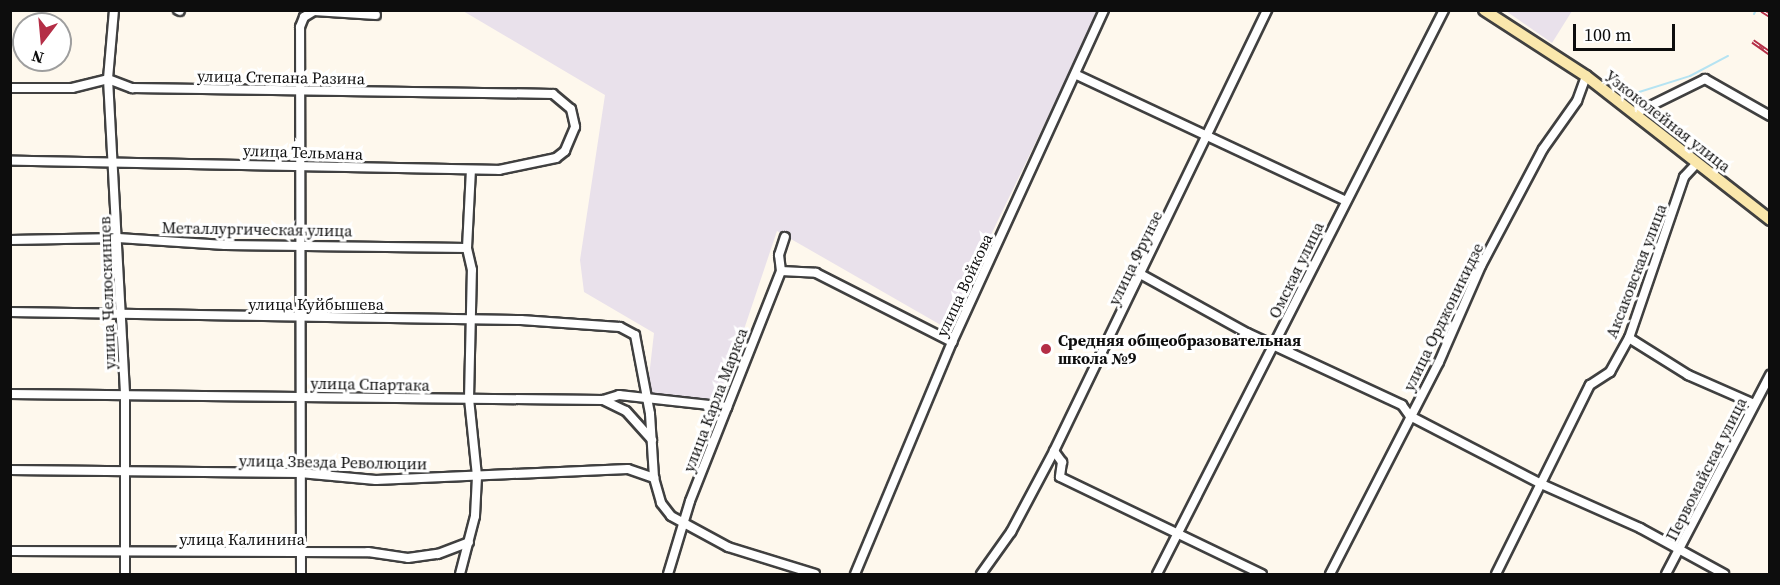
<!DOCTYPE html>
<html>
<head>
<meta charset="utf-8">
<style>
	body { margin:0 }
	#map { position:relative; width:1780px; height:585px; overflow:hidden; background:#fef8ed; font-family:"Source Serif 4",serif }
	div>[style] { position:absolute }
	.industrial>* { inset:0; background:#e9e1eb }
	.stream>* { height:2px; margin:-1px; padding:0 1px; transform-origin:1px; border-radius:1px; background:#b5e3f2 }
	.roads { filter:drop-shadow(2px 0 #404040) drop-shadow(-2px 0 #404040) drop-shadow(0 2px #404040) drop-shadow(0 -2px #404040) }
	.street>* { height:8px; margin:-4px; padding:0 4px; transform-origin:4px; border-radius:4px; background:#fff }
	.secondary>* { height:10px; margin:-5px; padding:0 5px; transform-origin:5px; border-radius:5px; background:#fae7ac }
	.rail>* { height:4.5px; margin-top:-2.25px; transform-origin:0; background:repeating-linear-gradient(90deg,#fff 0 7px,#b42e46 0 14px); box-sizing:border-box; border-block:2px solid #b42e46 }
	.dots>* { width:16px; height:16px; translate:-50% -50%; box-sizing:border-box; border:3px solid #fff; border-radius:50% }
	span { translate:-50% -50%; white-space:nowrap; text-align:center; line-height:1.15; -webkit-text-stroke:6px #fff; paint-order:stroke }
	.street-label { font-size:16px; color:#0d0d0d }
	.poi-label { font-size:16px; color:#0d0d0d; font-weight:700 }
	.left { translate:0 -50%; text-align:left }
	.frame { position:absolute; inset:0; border:12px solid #0d0d0d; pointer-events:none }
	.north { position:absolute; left:12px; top:12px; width:60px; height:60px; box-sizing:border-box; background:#fff; border:2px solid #9e9e9e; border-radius:50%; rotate:196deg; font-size:16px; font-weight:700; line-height:24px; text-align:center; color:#0d0d0d }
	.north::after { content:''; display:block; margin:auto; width:21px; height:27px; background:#b42e46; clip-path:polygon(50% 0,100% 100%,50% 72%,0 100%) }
	.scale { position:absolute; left:1573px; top:24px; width:102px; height:27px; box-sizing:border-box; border:3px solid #0d0d0d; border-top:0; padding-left:8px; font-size:18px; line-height:21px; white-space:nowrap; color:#0d0d0d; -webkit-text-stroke:4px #fff; paint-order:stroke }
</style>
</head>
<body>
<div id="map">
	<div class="industrial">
		<i style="clip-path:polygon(463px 11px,1099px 11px,946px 328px,777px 231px,720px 401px,647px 394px,654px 333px,584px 292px,580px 260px,605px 95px)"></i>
		<i style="clip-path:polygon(1506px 11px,1572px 11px,1552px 43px)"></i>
	</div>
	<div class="stream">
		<i style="left:1754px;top:14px;width:4px;rotate:-63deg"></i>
		<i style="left:1636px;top:93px;width:57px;rotate:-17.5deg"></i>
		<i style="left:1690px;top:76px;width:43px;rotate:-27.8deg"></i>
	</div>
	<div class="roads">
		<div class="street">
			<i style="left:114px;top:10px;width:69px;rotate:95deg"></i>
			<i style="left:108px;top:79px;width:314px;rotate:86.9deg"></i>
			<i style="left:125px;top:393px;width:181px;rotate:90deg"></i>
			<i style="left:178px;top:10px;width:2px;rotate:27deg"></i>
			<i style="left:1077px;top:75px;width:297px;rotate:25.1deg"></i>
			<i style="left:10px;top:88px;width:62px"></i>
			<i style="left:72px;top:88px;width:37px;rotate:-14deg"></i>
			<i style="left:108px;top:79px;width:26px;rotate:21deg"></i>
			<i style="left:132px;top:88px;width:421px;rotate:0.8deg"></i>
			<i style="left:553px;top:94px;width:23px;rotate:40deg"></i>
			<i style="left:571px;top:109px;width:18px;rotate:77deg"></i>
			<i style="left:575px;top:127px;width:26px;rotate:113deg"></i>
			<i style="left:565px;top:151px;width:11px;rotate:142deg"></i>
			<i style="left:556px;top:158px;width:58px;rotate:168.1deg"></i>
			<i style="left:499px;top:170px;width:489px;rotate:-178.9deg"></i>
			<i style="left:1636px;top:113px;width:77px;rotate:-26.2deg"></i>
			<i style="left:1705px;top:79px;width:75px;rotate:29.6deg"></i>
			<i style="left:10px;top:240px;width:108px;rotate:-1.1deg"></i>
			<i style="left:118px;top:238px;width:107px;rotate:3.7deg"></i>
			<i style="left:225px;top:245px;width:242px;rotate:0.7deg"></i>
			<i style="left:781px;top:271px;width:35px;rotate:3deg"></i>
			<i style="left:816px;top:273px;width:153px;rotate:26.9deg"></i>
			<i style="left:1142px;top:275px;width:120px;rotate:28.9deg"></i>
			<i style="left:1247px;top:333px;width:171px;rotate:24.9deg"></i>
			<i style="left:1402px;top:405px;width:14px;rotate:54deg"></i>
			<i style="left:1410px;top:416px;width:145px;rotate:27.4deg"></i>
			<i style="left:1539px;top:483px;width:111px;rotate:24deg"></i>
			<i style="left:1640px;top:528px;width:96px;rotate:28.7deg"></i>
			<i style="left:10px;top:312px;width:511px;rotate:0.9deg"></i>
			<i style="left:521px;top:320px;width:99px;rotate:4deg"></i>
			<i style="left:620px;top:327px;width:17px;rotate:28deg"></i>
			<i style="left:635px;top:335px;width:80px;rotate:79.2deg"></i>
			<i style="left:650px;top:414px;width:64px;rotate:86.4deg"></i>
			<i style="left:654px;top:478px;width:26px;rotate:74deg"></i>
			<i style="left:661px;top:503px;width:16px;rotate:52deg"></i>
			<i style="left:671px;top:516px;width:65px;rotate:28.5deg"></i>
			<i style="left:728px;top:547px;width:91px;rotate:17.2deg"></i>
			<i style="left:1629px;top:338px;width:70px;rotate:32.1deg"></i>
			<i style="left:1688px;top:375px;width:72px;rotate:23.7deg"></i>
			<i style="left:10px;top:394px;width:593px;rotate:0.58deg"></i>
			<i style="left:603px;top:400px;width:17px;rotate:-17deg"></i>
			<i style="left:619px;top:395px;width:109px;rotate:6.3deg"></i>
			<i style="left:603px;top:400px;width:25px;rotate:26deg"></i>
			<i style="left:626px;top:411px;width:39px;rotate:48deg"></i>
			<i style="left:1054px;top:451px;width:14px;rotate:54deg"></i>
			<i style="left:1062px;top:462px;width:15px;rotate:98deg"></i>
			<i style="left:1060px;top:477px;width:224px;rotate:25.7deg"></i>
			<i style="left:10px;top:470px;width:290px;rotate:0.6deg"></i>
			<i style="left:300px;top:473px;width:76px;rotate:5.3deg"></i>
			<i style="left:376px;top:480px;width:252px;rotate:-2.5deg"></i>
			<i style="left:628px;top:469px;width:28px;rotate:19deg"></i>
			<i style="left:10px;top:551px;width:358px;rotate:0.2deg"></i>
			<i style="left:368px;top:552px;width:40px;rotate:8.5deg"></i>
			<i style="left:408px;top:558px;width:30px;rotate:-8deg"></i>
			<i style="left:438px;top:554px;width:33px;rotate:-21deg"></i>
			<i style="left:301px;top:574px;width:547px;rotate:-90.1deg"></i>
			<i style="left:300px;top:27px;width:11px;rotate:-68deg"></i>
			<i style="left:304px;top:17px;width:12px;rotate:-31deg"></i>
			<i style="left:314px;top:11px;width:62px;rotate:3.7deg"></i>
			<i style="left:460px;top:574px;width:60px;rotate:-75.5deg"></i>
			<i style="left:475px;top:516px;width:40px;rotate:-87.1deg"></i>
			<i style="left:477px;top:476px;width:77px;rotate:-95.9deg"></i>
			<i style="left:469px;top:399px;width:129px;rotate:-88.7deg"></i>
			<i style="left:472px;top:270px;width:23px;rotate:-103deg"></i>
			<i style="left:467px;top:248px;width:78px;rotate:-87.1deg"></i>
			<i style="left:668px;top:574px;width:76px;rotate:-73.2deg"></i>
			<i style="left:690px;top:501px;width:247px;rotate:-68.4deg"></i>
			<i style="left:781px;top:271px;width:16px;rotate:-97deg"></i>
			<i style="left:779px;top:255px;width:19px;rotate:-72deg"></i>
			<i style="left:855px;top:574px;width:251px;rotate:-67.3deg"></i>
			<i style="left:952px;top:342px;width:365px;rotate:-65.4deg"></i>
			<i style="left:981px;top:574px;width:52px;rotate:-54.5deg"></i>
			<i style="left:1011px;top:532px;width:92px;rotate:-62deg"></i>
			<i style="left:1054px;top:451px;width:490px;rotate:-64.2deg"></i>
			<i style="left:1157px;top:574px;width:633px;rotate:-63.03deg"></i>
			<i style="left:1330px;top:574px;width:238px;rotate:-62.8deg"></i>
			<i style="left:1439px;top:362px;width:105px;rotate:-66.4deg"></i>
			<i style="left:1481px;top:266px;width:132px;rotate:-62.1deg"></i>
			<i style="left:1543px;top:149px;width:59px;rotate:-54.7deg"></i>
			<i style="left:1577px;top:101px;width:27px;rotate:-70deg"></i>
			<i style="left:1496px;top:574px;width:211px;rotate:-63.6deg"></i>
			<i style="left:1590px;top:385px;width:24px;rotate:-33deg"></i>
			<i style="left:1610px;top:372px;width:39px;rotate:-61deg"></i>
			<i style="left:1629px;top:338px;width:170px;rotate:-71.1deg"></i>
			<i style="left:1684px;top:177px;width:19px;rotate:-47deg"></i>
			<i style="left:1666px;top:574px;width:225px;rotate:-62.4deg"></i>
		</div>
		<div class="secondary">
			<i style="left:1484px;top:10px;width:121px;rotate:32.9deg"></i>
			<i style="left:1586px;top:76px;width:234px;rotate:38deg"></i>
		</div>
	</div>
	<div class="rail">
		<i style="left:1762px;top:10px;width:9px;rotate:32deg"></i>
		<i style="left:1753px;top:41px;width:21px;rotate:35deg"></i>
	</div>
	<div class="dots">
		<i style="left:1046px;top:349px;background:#b42e46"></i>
	</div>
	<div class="street-label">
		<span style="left:281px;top:77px;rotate:1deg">улица Степана Разина</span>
		<span style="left:1668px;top:121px;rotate:38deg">Узкоколейная улица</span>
		<span style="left:303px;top:152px;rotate:2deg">улица Тельмана</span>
		<span style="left:257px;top:229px;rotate:1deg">Металлургическая улица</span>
		<span style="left:1135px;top:258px;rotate:-64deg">улица Фрунзе</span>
		<span style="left:1296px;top:270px;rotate:-64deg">Омская улица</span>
		<span style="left:1636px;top:271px;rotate:-69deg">Аксаковская улица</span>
		<span style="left:964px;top:285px;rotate:-65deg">улица Войкова</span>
		<span style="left:107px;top:293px;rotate:-92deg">улица Челюскинцев</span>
		<span style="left:316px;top:304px">улица Куйбышева</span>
		<span style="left:1443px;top:317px;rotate:-64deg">улица Орджоникидзе</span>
		<span style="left:370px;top:384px;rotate:1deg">улица Спартака</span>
		<span style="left:715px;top:400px;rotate:-69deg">улица Карла Маркса</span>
		<span style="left:333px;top:462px;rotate:1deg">улица Звезда Революции</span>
		<span style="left:1706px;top:469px;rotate:-63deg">Первомайская улица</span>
		<span style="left:242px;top:539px">улица Калинина</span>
	</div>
	<div class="poi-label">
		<span class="left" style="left:1058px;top:349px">Средняя общеобразовательная<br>школа №9</span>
	</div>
	<div class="frame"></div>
	<div class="north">N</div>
	<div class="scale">100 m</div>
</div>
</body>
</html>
